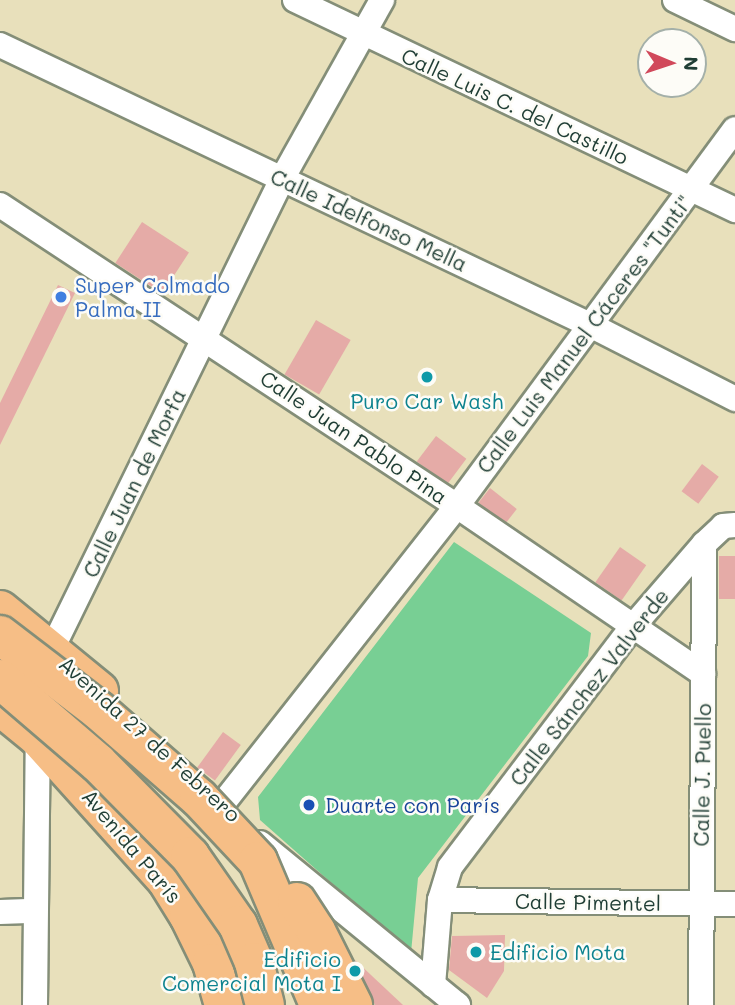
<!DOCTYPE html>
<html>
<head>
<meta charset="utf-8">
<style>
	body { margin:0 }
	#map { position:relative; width:735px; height:1005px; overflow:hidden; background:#e8e0bb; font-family:Mali,sans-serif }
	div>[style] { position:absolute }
	.green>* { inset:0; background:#78cf94 }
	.building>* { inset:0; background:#e5aba7; transform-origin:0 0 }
	.roads { filter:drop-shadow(2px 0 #848e78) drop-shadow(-2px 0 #848e78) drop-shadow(0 2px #848e78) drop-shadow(0 -2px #848e78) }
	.minor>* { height:24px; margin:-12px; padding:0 12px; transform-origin:12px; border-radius:12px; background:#fff }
	.primary>* { height:38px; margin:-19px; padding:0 19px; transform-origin:19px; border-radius:19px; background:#f6be86 }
	.bridges { filter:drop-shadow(2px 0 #848e78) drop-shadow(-2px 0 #848e78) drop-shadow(0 2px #848e78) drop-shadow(0 -2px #848e78) }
	.motorway-bridge>* { height:38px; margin:-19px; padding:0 19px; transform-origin:19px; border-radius:19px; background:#f6be86 }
	.dots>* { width:19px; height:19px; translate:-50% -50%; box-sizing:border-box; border:4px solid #fdfcf7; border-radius:50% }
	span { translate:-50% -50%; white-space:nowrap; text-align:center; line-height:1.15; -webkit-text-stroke:5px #fdfcf7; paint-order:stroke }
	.street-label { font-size:21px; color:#1f3d34 }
	.shop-label { font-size:21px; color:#366cbe }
	.left { translate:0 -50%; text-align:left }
	.culture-label { font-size:21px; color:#0d838f }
	.right { translate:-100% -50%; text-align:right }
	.transit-label { font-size:21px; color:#164399 }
	.north { position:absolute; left:637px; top:28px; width:70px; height:70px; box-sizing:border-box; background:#fdfcf7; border:2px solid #a4b0a9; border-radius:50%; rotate:92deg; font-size:19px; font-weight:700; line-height:28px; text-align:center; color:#1f3d34 }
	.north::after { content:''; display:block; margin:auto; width:24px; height:32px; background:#d1495b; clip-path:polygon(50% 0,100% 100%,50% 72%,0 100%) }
</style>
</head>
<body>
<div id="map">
	<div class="green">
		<i style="clip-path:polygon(454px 542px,591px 633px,588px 656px,418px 878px,411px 953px,260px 820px,258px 797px)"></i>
	</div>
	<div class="building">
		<i style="left:142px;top:222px;width:56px;height:49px;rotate:33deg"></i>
		<i style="clip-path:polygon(58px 285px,75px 293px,0 445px,0 403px)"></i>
		<i style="left:316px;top:320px;width:40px;height:63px;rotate:30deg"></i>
		<i style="left:436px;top:436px;width:38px;height:32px;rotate:37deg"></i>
		<i style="left:702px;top:464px;width:21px;height:34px;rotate:37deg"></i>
		<i style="left:490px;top:488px;width:34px;height:19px;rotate:38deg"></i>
		<i style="left:620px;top:547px;width:32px;height:43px;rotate:35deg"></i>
		<i style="left:719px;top:556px;width:16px;height:43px"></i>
		<i style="left:223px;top:732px;width:22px;height:44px;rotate:36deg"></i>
		<i style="clip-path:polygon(505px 935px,504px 971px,487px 998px,449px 970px,452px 936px)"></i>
		<i style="clip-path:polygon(355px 960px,403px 1005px,375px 1005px)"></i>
	</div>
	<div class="roads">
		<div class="minor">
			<i style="left:295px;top:0;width:488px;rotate:25.5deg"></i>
			<i style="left:675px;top:0;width:67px;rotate:25.8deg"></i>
			<i style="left:0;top:45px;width:655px;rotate:25.39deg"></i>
			<i style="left:592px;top:326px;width:161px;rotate:27deg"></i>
			<i style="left:0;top:205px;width:547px;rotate:33.37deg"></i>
			<i style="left:457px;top:506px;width:298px;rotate:34.3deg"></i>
			<i style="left:49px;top:666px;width:17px;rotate:-80deg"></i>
			<i style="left:52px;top:649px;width:523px;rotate:-63.92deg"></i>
			<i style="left:282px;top:179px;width:205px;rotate:-60.8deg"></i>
			<i style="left:224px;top:802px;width:377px;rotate:-51.8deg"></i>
			<i style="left:457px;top:506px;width:468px;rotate:-53.6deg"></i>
			<i style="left:260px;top:843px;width:256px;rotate:39.3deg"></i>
			<i style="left:440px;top:900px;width:295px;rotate:0.8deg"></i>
			<i style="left:0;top:912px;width:35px;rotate:-2deg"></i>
			<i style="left:433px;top:985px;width:85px;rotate:-85.3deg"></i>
			<i style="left:440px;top:900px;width:34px;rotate:-73deg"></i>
			<i style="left:450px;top:867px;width:304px;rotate:-52.8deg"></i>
			<i style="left:634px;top:625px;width:107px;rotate:-49.2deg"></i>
			<i style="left:704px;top:544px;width:26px;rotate:-43deg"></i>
			<i style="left:723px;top:526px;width:12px;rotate:-5deg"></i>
			<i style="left:35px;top:1005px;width:272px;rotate:-89.4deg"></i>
			<i style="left:701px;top:1005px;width:461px;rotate:-89.6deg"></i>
		</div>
		<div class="primary">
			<i style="left:0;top:610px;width:128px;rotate:39.3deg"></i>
			<i style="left:0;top:706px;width:49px;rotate:39.2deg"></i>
			<i style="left:38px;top:737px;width:191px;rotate:48deg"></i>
			<i style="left:166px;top:879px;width:44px;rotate:58.1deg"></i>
			<i style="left:189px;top:916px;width:52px;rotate:63.9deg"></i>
			<i style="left:212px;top:963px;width:44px;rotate:74.1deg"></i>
		</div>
	</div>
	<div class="bridges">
		<div class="motorway-bridge">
			<i style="left:0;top:635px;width:123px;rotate:37.4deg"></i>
			<i style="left:98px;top:710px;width:134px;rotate:41.1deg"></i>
			<i style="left:199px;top:798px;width:86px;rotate:46.9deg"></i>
			<i style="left:258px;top:861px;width:156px;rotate:67deg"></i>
			<i style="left:0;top:679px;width:129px;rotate:40.6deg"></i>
			<i style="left:98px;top:763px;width:131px;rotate:45.3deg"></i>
			<i style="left:190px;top:856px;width:84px;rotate:55.2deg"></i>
			<i style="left:238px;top:925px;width:40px;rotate:66.6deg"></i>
			<i style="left:254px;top:962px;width:44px;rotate:75.7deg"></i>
			<i style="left:297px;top:902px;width:35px;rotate:57deg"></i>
			<i style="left:316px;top:931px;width:83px;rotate:63.4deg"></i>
		</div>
	</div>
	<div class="dots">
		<i style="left:61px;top:297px;background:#3f7fe0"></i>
		<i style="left:427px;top:377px;background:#0f9aa8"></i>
		<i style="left:309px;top:805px;background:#1a4fb4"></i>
		<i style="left:476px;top:952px;background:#0f9aa8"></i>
		<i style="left:355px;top:971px;background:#0f9aa8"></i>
	</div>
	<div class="street-label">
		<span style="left:515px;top:106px;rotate:25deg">Calle Luis C. del Castillo</span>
		<span style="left:369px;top:220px;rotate:25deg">Calle Idelfonso Mella</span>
		<span style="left:584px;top:334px;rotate:-53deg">Calle Luis Manuel Cáceres "Tunti"</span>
		<span style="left:354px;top:437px;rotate:34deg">Calle Juan Pablo Pina</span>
		<span style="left:134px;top:483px;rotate:-64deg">Calle Juan de Morfa</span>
		<span style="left:589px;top:687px;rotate:-52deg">Calle Sánchez Valverde</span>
		<span style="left:150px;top:739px;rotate:42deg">Avenida 27 de Febrero</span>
		<span style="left:702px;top:775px;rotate:-89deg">Calle J. Puello</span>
		<span style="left:132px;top:846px;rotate:50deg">Avenida París</span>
		<span style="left:588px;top:902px;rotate:1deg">Calle Pimentel</span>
	</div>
	<div class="shop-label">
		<span class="left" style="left:75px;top:297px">Super Colmado<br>Palma II</span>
	</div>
	<div class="culture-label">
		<span style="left:427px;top:401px">Puro Car Wash</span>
		<span class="left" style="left:490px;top:952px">Edificio Mota</span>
		<span class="right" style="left:341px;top:971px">Edificio<br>Comercial Mota I</span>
	</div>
	<div class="transit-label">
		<span class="left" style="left:325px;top:805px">Duarte con París</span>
	</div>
	<div class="north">N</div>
</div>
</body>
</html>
